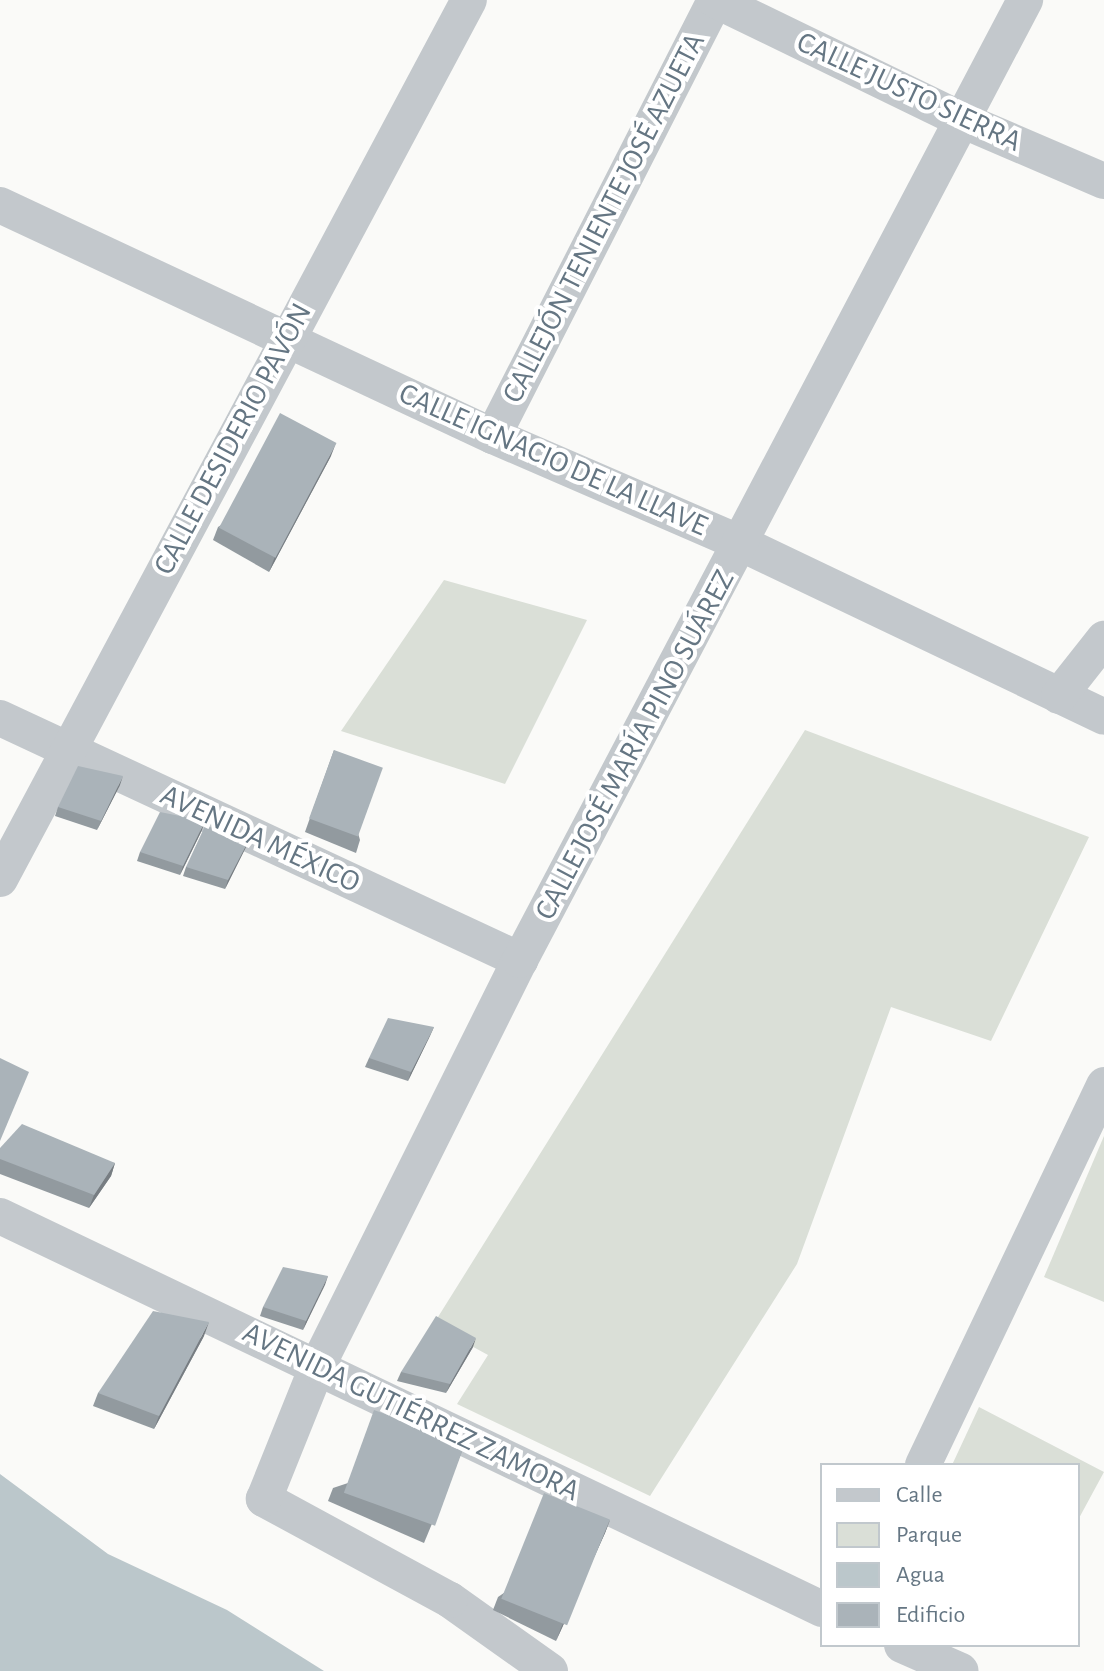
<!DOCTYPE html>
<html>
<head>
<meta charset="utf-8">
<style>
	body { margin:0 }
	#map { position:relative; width:1104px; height:1671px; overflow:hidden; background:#fafaf8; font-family:"Alegreya Sans",sans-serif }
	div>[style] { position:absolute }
	.green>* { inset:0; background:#dadfd7 }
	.water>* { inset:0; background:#bbc7cb }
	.minor>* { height:36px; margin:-18px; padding:0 18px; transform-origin:18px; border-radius:18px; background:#c3c8cc }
	.wall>* { inset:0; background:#929a9f }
	.shaded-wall>* { inset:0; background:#777d82 }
	.building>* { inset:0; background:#aab3b9; transform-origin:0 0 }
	span { translate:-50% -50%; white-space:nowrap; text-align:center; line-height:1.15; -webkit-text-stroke:8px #fff; paint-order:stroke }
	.street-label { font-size:30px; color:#657683 }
	.legend { position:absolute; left:820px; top:1463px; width:260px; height:184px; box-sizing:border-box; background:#fff; border:2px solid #c1c8cd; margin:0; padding:10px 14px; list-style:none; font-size:24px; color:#657683 }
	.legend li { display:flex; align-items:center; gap:16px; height:40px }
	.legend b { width:40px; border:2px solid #c1c8cd }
</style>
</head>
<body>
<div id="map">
	<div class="green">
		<i style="clip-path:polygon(444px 580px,587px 620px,505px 784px,341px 731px)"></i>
		<i style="clip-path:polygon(805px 730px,1089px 837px,991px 1041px,891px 1007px,797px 1264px,650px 1496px,457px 1404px,488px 1355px,433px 1325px)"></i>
		<i style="clip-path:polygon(1104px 1136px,1104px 1302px,1044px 1277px)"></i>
		<i style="clip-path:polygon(979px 1407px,1104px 1472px,1078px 1520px,1078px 1465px,952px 1465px)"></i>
	</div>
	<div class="water">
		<i style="clip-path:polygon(0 1474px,108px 1554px,227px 1610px,324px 1671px,0 1671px)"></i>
	</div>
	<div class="minor">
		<i style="left:0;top:205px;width:544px;rotate:25.11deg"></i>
		<i style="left:493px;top:436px;width:271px;rotate:23.4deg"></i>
		<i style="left:742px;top:544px;width:401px;rotate:25.5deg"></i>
		<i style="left:493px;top:436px;width:489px;rotate:-63deg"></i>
		<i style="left:715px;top:0;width:277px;rotate:25.9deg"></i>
		<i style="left:964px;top:121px;width:152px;rotate:23.2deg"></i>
		<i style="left:1059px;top:696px;width:73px;rotate:-51.7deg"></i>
		<i style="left:0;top:718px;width:574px;rotate:24.96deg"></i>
		<i style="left:0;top:879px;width:996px;rotate:-61.92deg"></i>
		<i style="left:0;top:1216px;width:911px;rotate:25.55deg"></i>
		<i style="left:923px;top:1465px;width:421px;rotate:-64.5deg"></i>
		<i style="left:902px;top:1645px;width:64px;rotate:23.8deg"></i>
		<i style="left:550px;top:1671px;width:123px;rotate:-144.6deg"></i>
		<i style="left:450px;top:1600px;width:212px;rotate:-151.5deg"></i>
		<i style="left:264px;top:1499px;width:142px;rotate:-68.1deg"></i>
		<i style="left:317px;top:1367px;width:455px;rotate:-63.5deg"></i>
		<i style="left:520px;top:960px;width:1085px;rotate:-62.25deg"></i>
	</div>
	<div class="wall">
		<i style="clip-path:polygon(331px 456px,269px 572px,213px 540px,218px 527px)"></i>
		<i style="clip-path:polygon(334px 750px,360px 840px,356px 853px,305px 832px)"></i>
		<i style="clip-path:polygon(120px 785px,97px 830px,55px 816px,58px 807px)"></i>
		<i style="clip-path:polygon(202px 830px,180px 875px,137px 861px,140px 852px)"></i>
		<i style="clip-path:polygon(247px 845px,225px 889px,183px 876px,186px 867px)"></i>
		<i style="clip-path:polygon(434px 1027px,408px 1081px,365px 1067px,369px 1058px)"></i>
		<i style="clip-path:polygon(0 1148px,115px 1163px,111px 1176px,89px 1208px,0 1174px)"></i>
		<i style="clip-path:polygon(328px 1276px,303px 1330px,260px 1316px,263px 1307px)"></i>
		<i style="clip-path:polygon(204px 1336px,154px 1429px,93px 1406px,98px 1393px)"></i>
		<i style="clip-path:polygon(473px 1347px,446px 1393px,397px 1381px,401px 1372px)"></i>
		<i style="clip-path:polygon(465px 1444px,424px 1543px,328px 1501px,333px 1488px)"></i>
		<i style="clip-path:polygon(610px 1520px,605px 1533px,556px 1641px,493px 1610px,498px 1597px)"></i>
	</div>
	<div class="shaded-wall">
		<i style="clip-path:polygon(336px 443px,331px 456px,269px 572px,274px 559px)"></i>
		<i style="clip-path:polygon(123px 776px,120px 785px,97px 830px,101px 821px)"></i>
		<i style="clip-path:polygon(205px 821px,202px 830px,180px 875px,183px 866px)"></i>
		<i style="clip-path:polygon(251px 836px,247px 845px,225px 889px,228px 880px)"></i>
		<i style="clip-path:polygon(434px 1027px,430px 1036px,408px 1081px,411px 1072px)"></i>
		<i style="clip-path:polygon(115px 1163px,111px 1176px,89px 1208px,94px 1195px)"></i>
		<i style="clip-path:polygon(328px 1276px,325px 1285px,303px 1330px,306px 1321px)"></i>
		<i style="clip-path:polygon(209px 1322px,204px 1336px,154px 1429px,159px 1416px)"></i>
		<i style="clip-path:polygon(476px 1338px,473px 1347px,446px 1393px,450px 1384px)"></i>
		<i style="clip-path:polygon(610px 1520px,605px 1533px,556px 1641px,561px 1628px)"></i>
	</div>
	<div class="building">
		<i style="left:280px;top:413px;width:64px;height:130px;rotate:28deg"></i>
		<i style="left:334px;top:750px;width:52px;height:73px;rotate:20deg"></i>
		<i style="clip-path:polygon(78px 766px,123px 776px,101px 821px,58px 807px)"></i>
		<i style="clip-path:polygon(160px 812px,205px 821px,183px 866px,140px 852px)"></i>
		<i style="clip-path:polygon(205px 826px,251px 836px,228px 880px,186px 867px)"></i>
		<i style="clip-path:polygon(388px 1018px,434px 1027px,411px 1072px,369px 1058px)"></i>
		<i style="clip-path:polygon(0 1058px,29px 1072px,0 1141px)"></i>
		<i style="clip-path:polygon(22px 1124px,115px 1163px,94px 1195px,0 1159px,0 1148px)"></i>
		<i style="clip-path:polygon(283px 1267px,328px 1276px,306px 1321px,263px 1307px)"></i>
		<i style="clip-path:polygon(153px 1311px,209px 1322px,159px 1416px,98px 1393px)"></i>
		<i style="clip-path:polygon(436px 1316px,476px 1338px,450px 1384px,401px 1372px)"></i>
		<i style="left:374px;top:1410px;width:97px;height:88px;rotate:20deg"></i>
		<i style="left:544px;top:1493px;width:71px;height:114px;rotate:22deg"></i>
	</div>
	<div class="street-label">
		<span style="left:909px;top:92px;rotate:25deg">CALLE JUSTO SIERRA</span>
		<span style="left:604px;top:218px;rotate:-63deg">CALLEJÓN TENIENTE JOSÉ AZUETA</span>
		<span style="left:233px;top:439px;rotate:-62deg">CALLE DESIDERIO PAVÓN</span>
		<span style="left:553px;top:460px;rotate:24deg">CALLE IGNACIO DE LA LLAVE</span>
		<span style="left:635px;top:745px;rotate:-62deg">CALLE JOSÉ MARÍA PINO SUÁREZ</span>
		<span style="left:260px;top:839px;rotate:25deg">AVENIDA MÉXICO</span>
		<span style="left:411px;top:1412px;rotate:26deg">AVENIDA GUTIÉRREZ ZAMORA</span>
	</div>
	<ul class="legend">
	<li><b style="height:10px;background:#c3c8cc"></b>Calle</li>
	<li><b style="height:22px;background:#dadfd7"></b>Parque</li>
	<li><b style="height:22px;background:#bbc7cb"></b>Agua</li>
	<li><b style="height:22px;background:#aab3b9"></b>Edificio</li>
	</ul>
</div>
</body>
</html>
